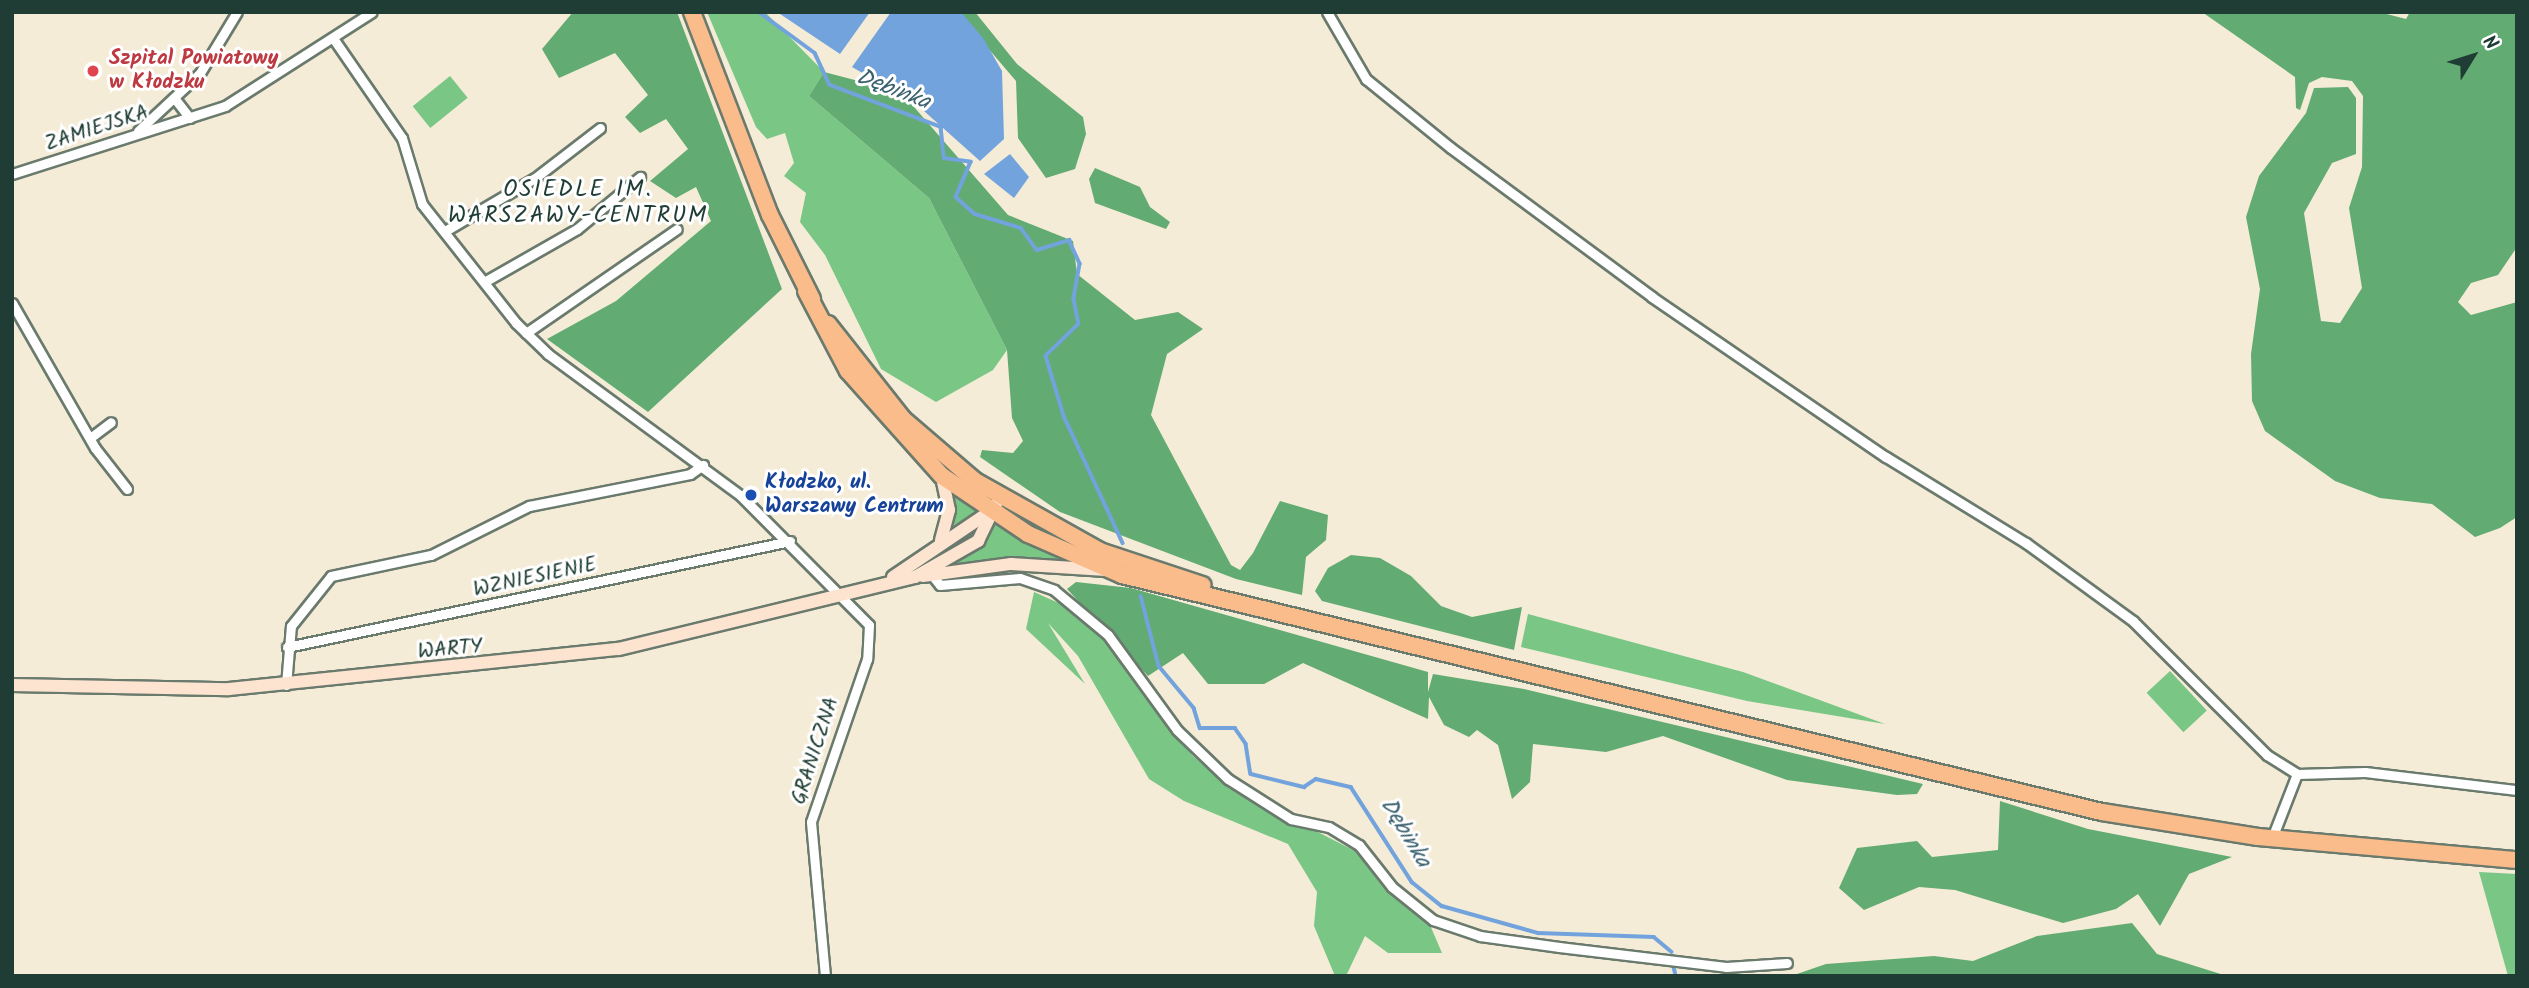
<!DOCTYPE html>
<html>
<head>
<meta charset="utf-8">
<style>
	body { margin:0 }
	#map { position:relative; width:2529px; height:988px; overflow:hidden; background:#f5ecd8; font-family:Kalam,sans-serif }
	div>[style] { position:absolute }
	.green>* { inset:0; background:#79c685; transform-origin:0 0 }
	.forest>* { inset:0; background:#62ab72 }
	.water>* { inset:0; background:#72a3dc }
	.stream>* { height:3.5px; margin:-1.75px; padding:0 1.75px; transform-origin:1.75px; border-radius:1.75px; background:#72a3dc }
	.roads { filter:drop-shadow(2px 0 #6a7a6d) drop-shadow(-2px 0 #6a7a6d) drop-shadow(0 2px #6a7a6d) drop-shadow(0 -2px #6a7a6d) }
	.street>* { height:9px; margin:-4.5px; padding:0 4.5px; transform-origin:4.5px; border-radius:4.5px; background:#fff }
	.secondary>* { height:12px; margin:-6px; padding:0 6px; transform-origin:6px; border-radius:6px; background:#fde4d1 }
	.highway>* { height:16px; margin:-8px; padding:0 8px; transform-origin:8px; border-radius:8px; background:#fabc8b }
	.dots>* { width:19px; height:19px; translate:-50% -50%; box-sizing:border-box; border:4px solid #fff; border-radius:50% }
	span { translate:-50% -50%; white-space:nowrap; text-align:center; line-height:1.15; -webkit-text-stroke:6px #fff; paint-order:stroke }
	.health-label { font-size:21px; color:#be3a42; font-weight:700 }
	.left { translate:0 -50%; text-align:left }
	.street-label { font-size:21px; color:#1f3d34 }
	.transit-label { font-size:21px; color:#164399; font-weight:700 }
	.water-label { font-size:23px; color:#3c616f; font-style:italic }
	.neighbourhood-label { font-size:23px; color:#1f3d34; letter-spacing:2px }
	.frame { position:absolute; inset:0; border:14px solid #1f3d34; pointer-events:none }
	.north { position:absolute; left:2438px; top:21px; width:70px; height:70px; -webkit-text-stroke:5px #fff; paint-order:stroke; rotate:52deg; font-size:19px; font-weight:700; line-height:28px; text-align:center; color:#1f3d34 }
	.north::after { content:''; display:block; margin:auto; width:24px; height:32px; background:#1f3d34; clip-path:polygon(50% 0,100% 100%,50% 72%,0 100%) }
</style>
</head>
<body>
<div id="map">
	<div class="green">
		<i style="clip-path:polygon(707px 12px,765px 12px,824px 72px,809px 96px,929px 198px,1007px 350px,993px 370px,936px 402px,881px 369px,825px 255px,800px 222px,806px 193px,784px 176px,794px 163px,785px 133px,767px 139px,756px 127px)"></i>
		<i style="left:450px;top:76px;width:28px;height:48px;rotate:51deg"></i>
		<i style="clip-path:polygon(951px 493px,954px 493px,979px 511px,954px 525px)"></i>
		<i style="clip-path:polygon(994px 521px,997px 522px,1083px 566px,1009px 559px,932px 572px,984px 542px)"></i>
		<i style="clip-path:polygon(983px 524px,970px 541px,914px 569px,957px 533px)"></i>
		<i style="clip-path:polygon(1034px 592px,1070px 608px,1103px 639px,1193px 756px,1226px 785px,1355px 851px,1388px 891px,1430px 925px,1442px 953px,1388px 953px,1365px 936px,1346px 976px,1335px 976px,1314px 926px,1317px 892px,1288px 844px,1184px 801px,1149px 779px,1078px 656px,1048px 623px,1085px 684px,1026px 629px)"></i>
		<i style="clip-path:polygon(1528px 614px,1743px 672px,1885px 724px,1747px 701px,1521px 647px)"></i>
		<i style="left:2170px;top:671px;width:54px;height:32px;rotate:47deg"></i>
		<i style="clip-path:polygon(2479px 872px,2517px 874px,2517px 976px,2508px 976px)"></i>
	</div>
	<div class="forest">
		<i style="clip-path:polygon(573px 12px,677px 12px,782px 289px,648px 412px,547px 339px,616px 301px,711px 221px,696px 187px,676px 198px,650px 181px,688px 149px,666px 119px,640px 133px,625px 117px,648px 95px,615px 53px,559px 78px,542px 49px)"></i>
		<i style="clip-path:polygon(957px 12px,975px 12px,1017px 64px,1083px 117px,1086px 134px,1075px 169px,1046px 178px,1018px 138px,1016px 81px)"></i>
		<i style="clip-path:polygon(2202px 12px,2379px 12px,2406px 19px,2410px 12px,2517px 12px,2517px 247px,2498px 275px,2471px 283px,2458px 302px,2471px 315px,2517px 302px,2517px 517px,2500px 528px,2475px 537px,2432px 504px,2380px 498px,2335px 481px,2265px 431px,2252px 401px,2251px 354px,2260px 289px,2246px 217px,2259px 176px,2306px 113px,2314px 88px,2348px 87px,2356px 98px,2356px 154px,2332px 163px,2304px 213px,2321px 321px,2340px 323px,2362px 288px,2349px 208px,2362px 167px,2363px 96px,2352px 81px,2322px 77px,2309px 83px,2300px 110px,2296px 108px,2295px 77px)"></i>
		<i style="clip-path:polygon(824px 72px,901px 92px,1008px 215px,1073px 241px,1077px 274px,1135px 320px,1178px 312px,1203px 329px,1167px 354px,1151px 415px,1231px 565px,1240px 570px,1253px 553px,1280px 501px,1328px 515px,1326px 540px,1306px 557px,1302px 595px,1236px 579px,1060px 512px,980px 457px,982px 450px,1013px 453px,1023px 441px,1012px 418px,1007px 350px,929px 198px,809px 96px)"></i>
		<i style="clip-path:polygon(1095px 168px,1140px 187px,1150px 207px,1170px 222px,1166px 229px,1095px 203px,1089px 179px)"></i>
		<i style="clip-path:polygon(1351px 555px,1380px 558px,1411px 576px,1441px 606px,1472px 617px,1522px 607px,1514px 650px,1322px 601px,1315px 591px,1328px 568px)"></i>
		<i style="clip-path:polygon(1076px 582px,1131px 588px,1428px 672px,1428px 692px,1433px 674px,1524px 689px,1923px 784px,1917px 794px,1897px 795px,1787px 780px,1663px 736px,1606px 752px,1533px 744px,1530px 782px,1512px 799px,1498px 745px,1477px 730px,1469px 737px,1444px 725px,1429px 697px,1428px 719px,1303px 663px,1264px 684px,1208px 684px,1183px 653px,1148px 676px,1067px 589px)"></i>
		<i style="clip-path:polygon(2000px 801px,2088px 829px,2232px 857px,2189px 874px,2160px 926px,2138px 894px,2116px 909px,2063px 923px,1955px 890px,1919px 887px,1864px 910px,1839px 888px,1857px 848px,1917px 841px,1932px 857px,1998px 850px)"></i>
		<i style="clip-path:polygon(2132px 923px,2157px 954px,2227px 976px,1791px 976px,1826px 964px,1934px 956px,1973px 961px,2037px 936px)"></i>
	</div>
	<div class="water">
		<i style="clip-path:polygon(777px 12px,870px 12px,840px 54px)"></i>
		<i style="clip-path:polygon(891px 12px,961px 12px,983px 38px,1002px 71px,1004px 139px,980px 161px,915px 103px,852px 67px)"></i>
		<i style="clip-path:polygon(1010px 154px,1029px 177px,1014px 198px,984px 174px)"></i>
	</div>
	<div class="stream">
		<i style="left:759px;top:12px;width:69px;rotate:36.2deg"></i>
		<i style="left:815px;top:53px;width:35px;rotate:65deg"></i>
		<i style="left:830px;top:85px;width:119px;rotate:20.7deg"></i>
		<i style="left:941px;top:127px;width:31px;rotate:84deg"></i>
		<i style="left:944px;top:158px;width:27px;rotate:8deg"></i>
		<i style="left:971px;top:162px;width:38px;rotate:113deg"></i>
		<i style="left:956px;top:197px;width:25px;rotate:42deg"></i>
		<i style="left:975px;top:214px;width:48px;rotate:16.9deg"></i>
		<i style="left:1021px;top:228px;width:27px;rotate:54deg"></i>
		<i style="left:1037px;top:250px;width:34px;rotate:-17deg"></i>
		<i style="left:1069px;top:240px;width:26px;rotate:65deg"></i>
		<i style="left:1080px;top:264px;width:36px;rotate:100deg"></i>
		<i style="left:1074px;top:299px;width:25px;rotate:79deg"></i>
		<i style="left:1079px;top:324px;width:46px;rotate:135.9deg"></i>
		<i style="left:1046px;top:356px;width:63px;rotate:73.3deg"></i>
		<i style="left:1064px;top:416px;width:140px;rotate:65.1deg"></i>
		<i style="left:1141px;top:596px;width:72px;rotate:75.6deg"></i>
		<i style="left:1159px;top:666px;width:55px;rotate:50.2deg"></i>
		<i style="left:1194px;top:708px;width:21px;rotate:73deg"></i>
		<i style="left:1200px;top:728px;width:35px"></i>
		<i style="left:1235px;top:728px;width:19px;rotate:55deg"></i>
		<i style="left:1246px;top:744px;width:30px;rotate:81deg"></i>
		<i style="left:1251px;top:774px;width:55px;rotate:13.8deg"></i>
		<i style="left:1304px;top:787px;width:14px;rotate:-34deg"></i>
		<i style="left:1316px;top:779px;width:36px;rotate:13deg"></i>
		<i style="left:1351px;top:787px;width:113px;rotate:57.3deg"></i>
		<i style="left:1412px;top:882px;width:38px;rotate:39deg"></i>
		<i style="left:1442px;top:906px;width:100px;rotate:15.7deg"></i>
		<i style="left:1538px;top:933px;width:116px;rotate:2deg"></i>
		<i style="left:1654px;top:937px;width:23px;rotate:40deg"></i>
		<i style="left:1674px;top:967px;width:9px;rotate:77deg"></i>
	</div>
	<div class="roads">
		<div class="street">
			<i style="left:1327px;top:12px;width:78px;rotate:59.8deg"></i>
			<i style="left:1366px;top:79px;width:109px;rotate:39.1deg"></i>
			<i style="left:1451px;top:148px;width:250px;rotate:36.5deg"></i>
			<i style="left:1652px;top:297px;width:283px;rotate:34.4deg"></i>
			<i style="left:1886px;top:457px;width:164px;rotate:31.6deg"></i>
			<i style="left:2026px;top:543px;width:132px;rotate:36.1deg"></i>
			<i style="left:2133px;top:621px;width:190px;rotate:45deg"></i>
			<i style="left:2267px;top:755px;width:36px;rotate:32deg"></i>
			<i style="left:335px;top:41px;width:118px;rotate:55.4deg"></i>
			<i style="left:402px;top:138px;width:69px;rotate:73.1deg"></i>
			<i style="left:422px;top:204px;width:152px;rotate:51.7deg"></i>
			<i style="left:516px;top:323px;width:45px;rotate:44.1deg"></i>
			<i style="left:548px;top:354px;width:238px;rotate:36.3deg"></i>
			<i style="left:740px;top:495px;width:183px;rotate:45.2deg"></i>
			<i style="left:869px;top:625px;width:34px;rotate:93deg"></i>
			<i style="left:867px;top:659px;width:172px;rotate:109deg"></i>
			<i style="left:811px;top:822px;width:155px;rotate:84.8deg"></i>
			<i style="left:175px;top:99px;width:24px;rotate:52deg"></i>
			<i style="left:138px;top:131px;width:85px;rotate:-43.1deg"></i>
			<i style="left:200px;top:73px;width:71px;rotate:-58.8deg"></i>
			<i style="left:12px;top:174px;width:224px;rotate:-17.7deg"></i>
			<i style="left:225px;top:106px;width:174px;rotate:-32.6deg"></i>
			<i style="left:445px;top:231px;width:104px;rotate:-30.5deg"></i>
			<i style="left:535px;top:178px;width:82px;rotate:-37.6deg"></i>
			<i style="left:484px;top:282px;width:107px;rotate:-29.7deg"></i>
			<i style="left:577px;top:229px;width:82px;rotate:-39.5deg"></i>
			<i style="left:12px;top:303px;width:167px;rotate:60.2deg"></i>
			<i style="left:95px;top:448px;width:52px;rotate:52deg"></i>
			<i style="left:526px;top:333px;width:183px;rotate:-34.6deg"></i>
			<i style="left:90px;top:438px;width:26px;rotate:-37deg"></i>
			<i style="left:931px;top:574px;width:14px;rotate:51deg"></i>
			<i style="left:940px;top:585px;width:80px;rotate:-5deg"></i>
			<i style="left:1020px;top:578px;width:36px;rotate:19deg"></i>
			<i style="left:1054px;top:590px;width:70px;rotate:39.8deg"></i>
			<i style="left:1108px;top:635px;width:117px;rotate:54deg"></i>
			<i style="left:1177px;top:730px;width:71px;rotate:43.9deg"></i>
			<i style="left:1228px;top:779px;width:75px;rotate:32.4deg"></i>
			<i style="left:1291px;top:819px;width:39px;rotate:12deg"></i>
			<i style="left:1329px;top:827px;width:35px;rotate:31deg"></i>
			<i style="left:1359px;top:845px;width:53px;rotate:51.8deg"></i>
			<i style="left:1392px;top:887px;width:53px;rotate:38.8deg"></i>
			<i style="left:1433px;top:920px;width:50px;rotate:18.8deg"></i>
			<i style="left:1480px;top:936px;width:80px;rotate:7.9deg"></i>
			<i style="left:1559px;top:947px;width:168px;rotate:6.8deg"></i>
			<i style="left:1726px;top:967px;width:61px;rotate:-3.8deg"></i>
			<i style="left:287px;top:647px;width:514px;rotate:-11.9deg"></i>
			<i style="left:286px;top:685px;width:59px;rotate:-85.2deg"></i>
			<i style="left:291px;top:626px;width:64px;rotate:-51.3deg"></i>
			<i style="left:331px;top:576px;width:102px;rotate:-11.9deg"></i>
			<i style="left:431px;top:555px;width:110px;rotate:-26.6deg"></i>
			<i style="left:529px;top:506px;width:164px;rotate:-11.2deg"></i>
			<i style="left:690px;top:474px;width:16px;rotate:-35deg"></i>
			<i style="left:2272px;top:838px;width:69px;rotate:-68.7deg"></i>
			<i style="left:2297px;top:774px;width:68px;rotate:-1.7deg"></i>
			<i style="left:2365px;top:772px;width:153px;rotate:6.8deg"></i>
		</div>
		<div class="secondary">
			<i style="left:941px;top:540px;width:31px;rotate:-75deg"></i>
			<i style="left:949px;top:510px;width:35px;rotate:-102deg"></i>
			<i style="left:923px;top:576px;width:89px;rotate:-7.8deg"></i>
			<i style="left:1011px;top:564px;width:95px;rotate:3.6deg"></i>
			<i style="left:893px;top:577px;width:118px;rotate:-34deg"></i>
			<i style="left:12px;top:685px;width:217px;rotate:1.1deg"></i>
			<i style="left:229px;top:689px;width:392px;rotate:-5.9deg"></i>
			<i style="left:619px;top:649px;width:305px;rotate:-13.7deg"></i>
			<i style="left:915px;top:577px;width:73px;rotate:-29.7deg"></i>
			<i style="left:978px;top:541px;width:41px;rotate:-64.1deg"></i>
		</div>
		<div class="highway">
			<i style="left:692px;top:12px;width:217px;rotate:69deg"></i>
			<i style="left:770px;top:215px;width:94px;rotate:63.4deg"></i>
			<i style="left:806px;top:291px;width:90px;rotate:62.3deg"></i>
			<i style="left:848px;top:371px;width:141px;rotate:48.2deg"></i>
			<i style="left:942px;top:476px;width:104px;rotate:34deg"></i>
			<i style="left:1028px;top:534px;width:103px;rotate:23.6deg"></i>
			<i style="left:1122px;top:575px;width:1008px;rotate:13.6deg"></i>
			<i style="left:2102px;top:812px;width:158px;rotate:9.1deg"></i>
			<i style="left:2258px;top:837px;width:260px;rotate:5.1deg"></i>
			<i style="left:828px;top:324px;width:121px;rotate:51.7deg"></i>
			<i style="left:903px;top:419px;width:95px;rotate:40.7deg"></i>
			<i style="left:975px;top:481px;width:143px;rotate:29.2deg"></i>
			<i style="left:1100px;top:551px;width:108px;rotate:18.4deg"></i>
		</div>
	</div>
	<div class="dots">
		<i style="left:93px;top:71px;background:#e0444e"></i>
		<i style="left:751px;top:495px;background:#1a4fb4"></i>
	</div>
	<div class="health-label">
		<span class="left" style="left:109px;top:71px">Szpital Powiatowy<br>w Kłodzku</span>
	</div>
	<div class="street-label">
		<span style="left:97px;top:129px;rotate:-18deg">ZAMIEJSKA</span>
		<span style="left:535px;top:578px;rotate:-12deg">WZNIESIENIE</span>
		<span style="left:450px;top:650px;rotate:-5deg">WARTY</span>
		<span style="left:816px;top:751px;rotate:-72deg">GRANICZNA</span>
	</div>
	<div class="transit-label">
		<span class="left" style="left:765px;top:495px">Kłodzko, ul.<br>Warszawy Centrum</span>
	</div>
	<div class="water-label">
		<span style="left:893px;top:90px;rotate:21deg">Dębinka</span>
		<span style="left:1405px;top:833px;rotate:59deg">Dębinka</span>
	</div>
	<div class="neighbourhood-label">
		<span style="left:578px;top:203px">OSIEDLE IM.<br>WARSZAWY-CENTRUM</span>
	</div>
	<div class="frame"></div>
	<div class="north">N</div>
</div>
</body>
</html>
